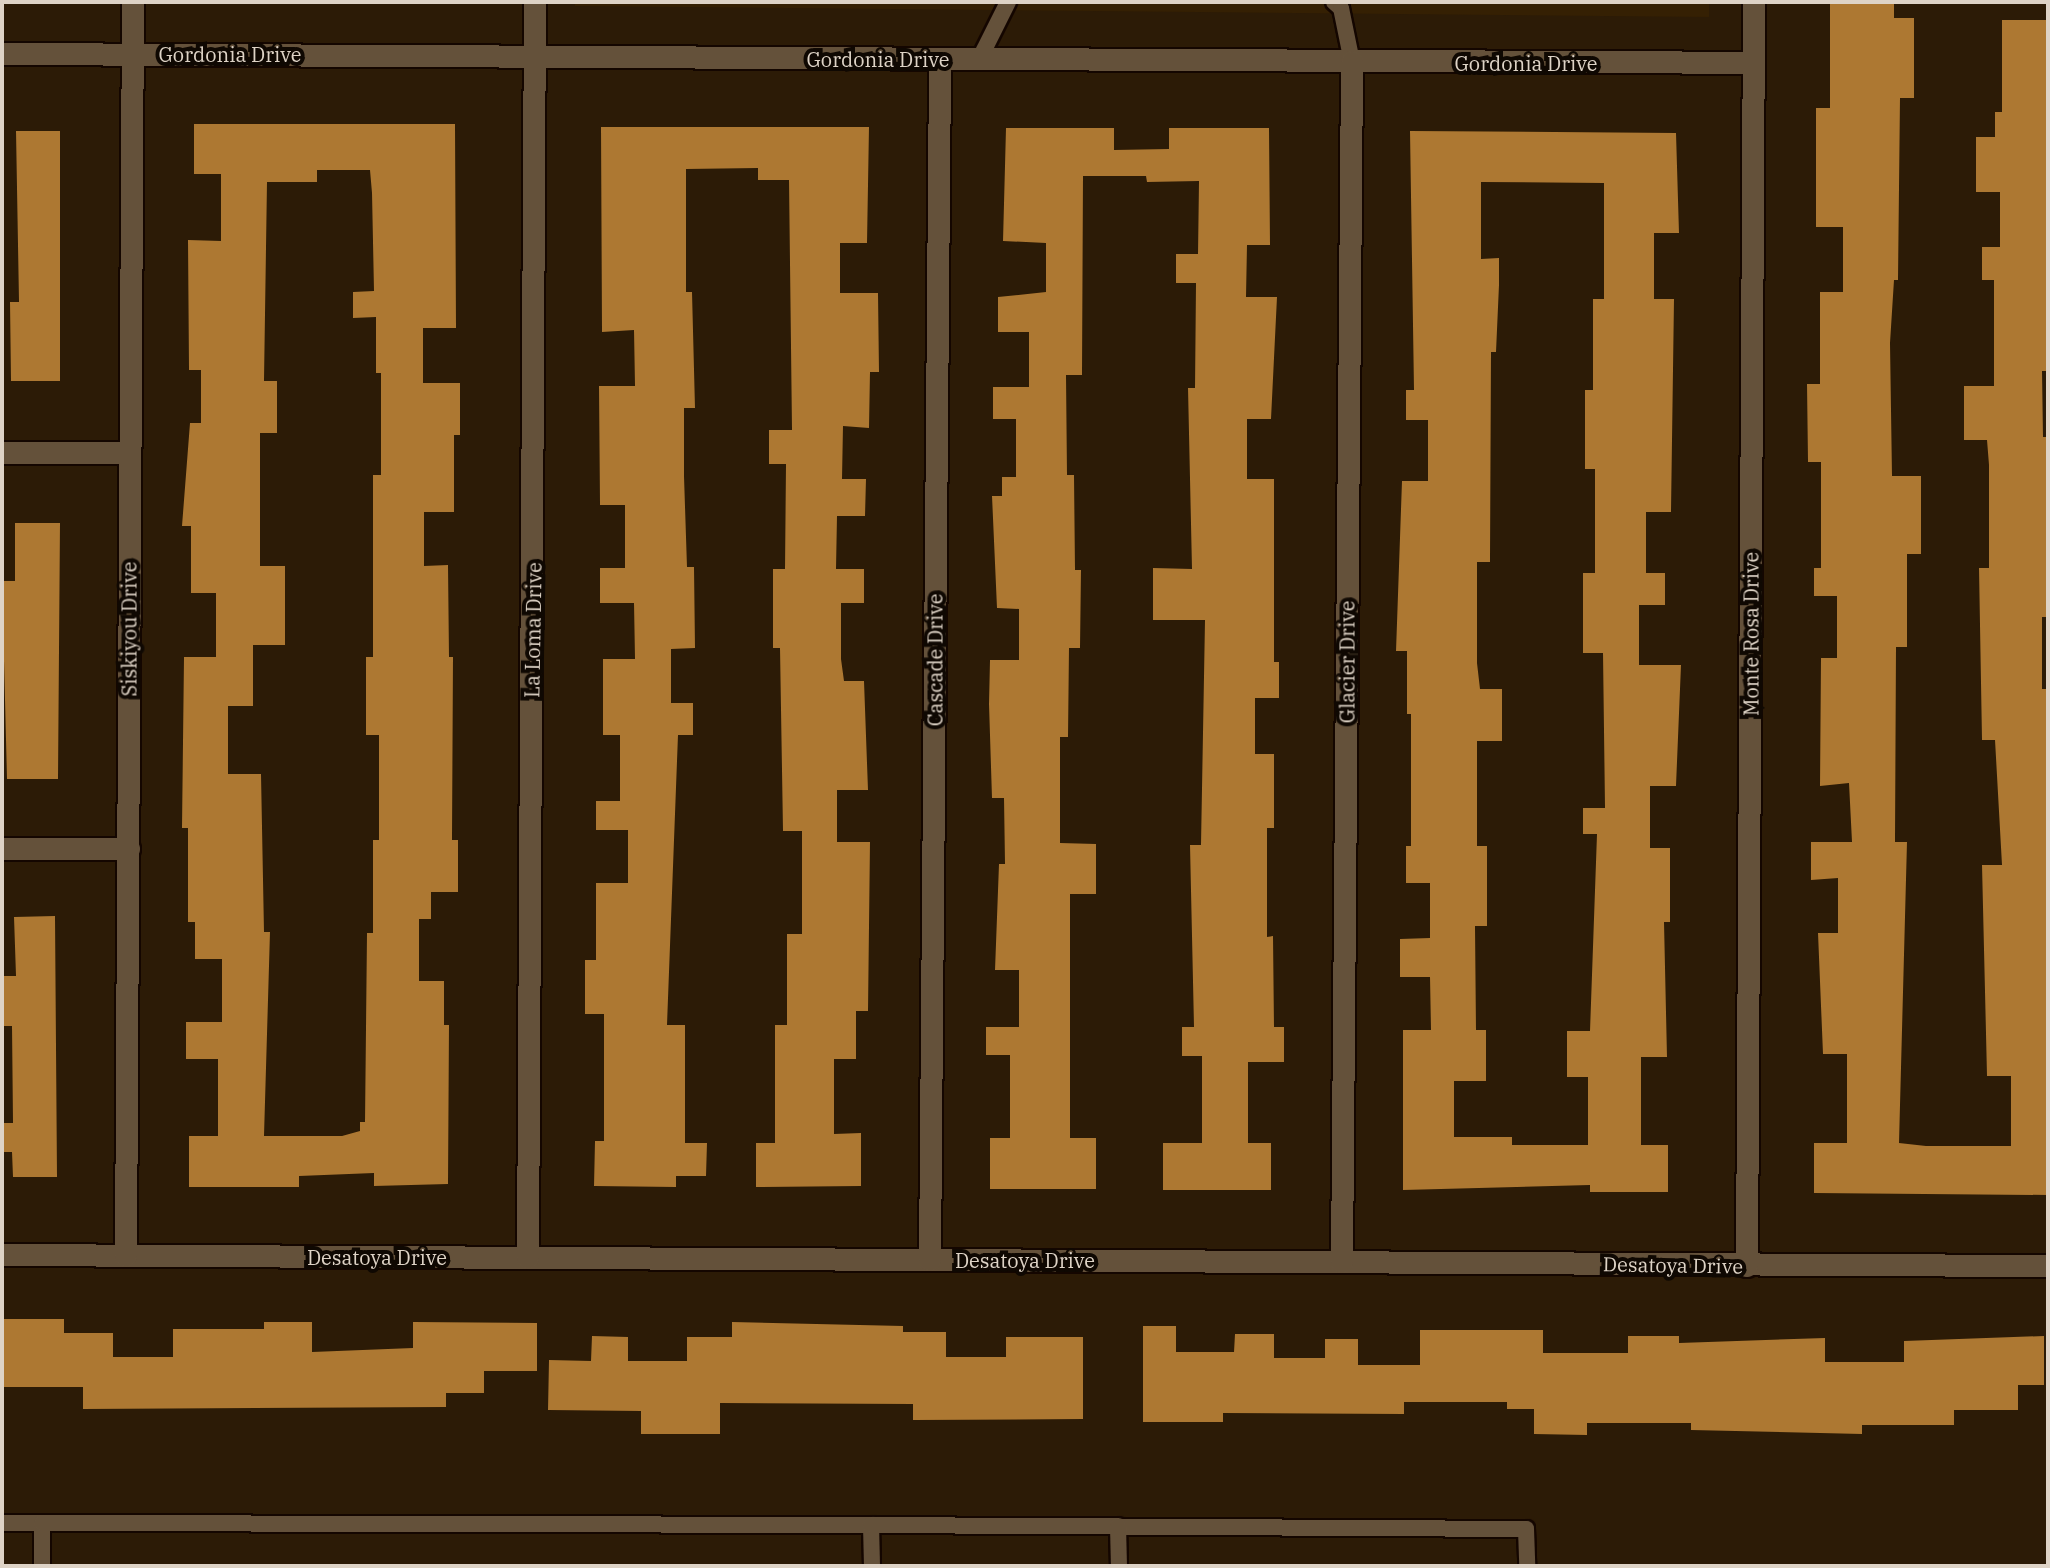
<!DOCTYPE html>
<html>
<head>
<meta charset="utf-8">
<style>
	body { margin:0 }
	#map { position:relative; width:2050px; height:1568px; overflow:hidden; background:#2c1b06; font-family:"IBM Plex Serif",serif }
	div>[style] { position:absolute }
	.built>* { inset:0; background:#352003 }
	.building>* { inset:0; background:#ad7832 }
	.roads { filter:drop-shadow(2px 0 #140600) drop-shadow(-2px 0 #140600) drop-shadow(0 2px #140600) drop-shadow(0 -2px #140600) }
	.service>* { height:16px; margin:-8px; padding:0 8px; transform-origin:8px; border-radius:8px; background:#64513a }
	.minor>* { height:22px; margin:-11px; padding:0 11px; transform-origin:11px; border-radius:11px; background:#64513a }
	span { translate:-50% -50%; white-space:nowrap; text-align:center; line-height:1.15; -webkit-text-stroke:8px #0f0802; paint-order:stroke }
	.street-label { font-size:20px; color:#ded3c6 }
	.frame { position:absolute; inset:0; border:4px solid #ded3c6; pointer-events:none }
</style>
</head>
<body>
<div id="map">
	<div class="built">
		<i style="clip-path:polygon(575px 2px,1709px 2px,1709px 17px,575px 6px)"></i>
	</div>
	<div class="building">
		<i style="clip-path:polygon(1830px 2px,1894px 2px,1894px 18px,1914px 18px,1914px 98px,1900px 98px,1898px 280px,1894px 280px,1890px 343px,1892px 476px,1921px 476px,1921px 554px,1907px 554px,1907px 647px,1896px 647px,1895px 842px,1907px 842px,1899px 1143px,1926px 1146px,2011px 1146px,2011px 1076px,1987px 1076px,1982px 865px,2002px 865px,1995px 740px,1982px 740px,1979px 568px,1989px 568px,1989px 465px,1987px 440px,1964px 440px,1964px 386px,1994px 386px,1994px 280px,1982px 280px,1982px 247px,2000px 247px,2000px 192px,1976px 192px,1976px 137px,1995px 137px,1995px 112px,2002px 112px,2002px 20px,2048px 20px,2048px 371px,2042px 371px,2043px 437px,2048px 437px,2048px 617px,2042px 617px,2042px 689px,2048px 689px,2048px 1195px,1814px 1193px,1814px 1143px,1847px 1143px,1847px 1054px,1823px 1054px,1818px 933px,1838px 933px,1838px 878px,1811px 880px,1811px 842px,1852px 842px,1849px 783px,1820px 786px,1821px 658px,1837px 658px,1837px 596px,1814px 596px,1814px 568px,1821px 568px,1821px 462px,1808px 462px,1807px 384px,1820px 384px,1820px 292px,1843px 292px,1843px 227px,1816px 227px,1816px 108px,1830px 108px)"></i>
		<i style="clip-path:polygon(evenodd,194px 124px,455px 124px,456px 328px,423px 328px,423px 383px,460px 383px,460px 435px,454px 435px,454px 512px,424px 512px,424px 566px,448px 565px,449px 657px,453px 657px,452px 840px,458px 840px,458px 892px,431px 892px,431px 919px,419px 919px,419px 981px,444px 981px,444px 1025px,449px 1025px,448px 1184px,374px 1186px,374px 1173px,299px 1176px,299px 1187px,189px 1187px,189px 1136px,218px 1136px,218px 1059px,186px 1059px,186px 1022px,222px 1022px,222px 959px,195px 959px,195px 922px,188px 922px,188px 828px,182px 828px,184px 657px,216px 657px,216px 593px,191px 593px,191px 526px,182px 526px,190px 423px,201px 423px,201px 370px,189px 370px,188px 240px,221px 241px,221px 174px,194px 174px,194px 124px,317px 170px,370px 170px,372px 193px,374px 291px,353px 292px,353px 318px,376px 317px,376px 373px,381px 373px,381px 475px,373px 475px,373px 657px,366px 657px,366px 735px,379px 735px,379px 840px,373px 840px,373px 933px,367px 933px,365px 1122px,360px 1122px,360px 1131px,342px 1136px,264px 1136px,270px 932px,264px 932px,261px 774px,228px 774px,228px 706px,253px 706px,253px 645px,285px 645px,285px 566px,260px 566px,260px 433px,277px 433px,277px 381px,264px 381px,267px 182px,317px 182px,317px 170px)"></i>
		<i style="clip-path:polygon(601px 127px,869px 127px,867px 243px,840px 243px,840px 293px,878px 293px,879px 372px,870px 372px,869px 428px,843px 426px,842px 479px,866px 479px,865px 516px,837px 516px,836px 569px,864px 569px,864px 603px,841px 603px,841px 659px,844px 681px,864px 681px,868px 790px,837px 790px,837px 842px,870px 842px,868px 1011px,856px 1011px,856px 1059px,834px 1059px,834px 1134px,861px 1133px,861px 1186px,756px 1187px,756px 1143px,775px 1143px,775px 1025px,787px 1025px,787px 934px,802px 934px,802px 831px,783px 831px,780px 648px,773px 648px,773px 569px,785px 569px,786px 464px,769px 464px,769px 430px,792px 430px,789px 180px,758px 180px,758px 168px,686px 169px,686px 292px,692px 292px,695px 408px,684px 408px,684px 476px,687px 567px,694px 567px,695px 648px,671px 649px,671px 703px,693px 703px,693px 735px,678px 735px,667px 1025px,685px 1025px,685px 1143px,707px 1143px,706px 1176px,676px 1176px,676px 1187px,594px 1186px,595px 1141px,604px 1141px,604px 1014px,585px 1014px,585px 960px,596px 960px,596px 883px,628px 883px,628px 830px,596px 830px,596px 801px,620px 801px,620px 735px,603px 735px,603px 659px,635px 659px,634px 603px,600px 603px,600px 568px,625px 568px,625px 505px,600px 505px,599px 386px,635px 386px,634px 330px,602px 332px)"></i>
		<i style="clip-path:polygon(1006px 128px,1114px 128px,1114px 150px,1169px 149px,1169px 128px,1269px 128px,1270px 245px,1247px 245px,1246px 297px,1277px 297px,1271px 419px,1247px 419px,1247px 479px,1274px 479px,1274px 662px,1279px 662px,1279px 698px,1255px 698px,1255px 754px,1274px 754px,1274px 828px,1267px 828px,1267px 937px,1273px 936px,1274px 1027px,1284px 1027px,1284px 1062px,1248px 1062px,1248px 1143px,1271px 1143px,1271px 1190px,1163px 1190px,1163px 1143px,1202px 1143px,1202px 1056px,1182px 1056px,1182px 1027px,1194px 1027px,1190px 845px,1201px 845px,1205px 620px,1153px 620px,1153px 568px,1192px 569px,1188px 388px,1195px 388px,1196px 283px,1176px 283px,1176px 254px,1198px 254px,1199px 181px,1147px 182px,1146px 176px,1083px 176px,1082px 375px,1066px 375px,1067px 475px,1074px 475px,1075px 570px,1081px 570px,1080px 648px,1069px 648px,1068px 737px,1060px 737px,1060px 843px,1096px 844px,1096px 894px,1070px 894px,1070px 1138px,1096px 1138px,1096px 1189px,990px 1189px,990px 1138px,1010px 1138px,1010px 1055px,986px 1055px,986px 1027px,1019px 1027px,1019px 970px,995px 970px,999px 864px,1005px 864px,1004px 798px,992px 798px,989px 704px,990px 660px,1019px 660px,1019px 609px,997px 608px,992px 496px,1002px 496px,1002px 477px,1016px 477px,1016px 419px,993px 419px,993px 387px,1029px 387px,1029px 332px,998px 332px,998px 297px,1046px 292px,1046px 243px,1003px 241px)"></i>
		<i style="clip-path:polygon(16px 131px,60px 131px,60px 381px,11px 381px,10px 302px,19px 302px)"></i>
		<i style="clip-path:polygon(evenodd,1410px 131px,1676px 133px,1679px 233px,1654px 233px,1654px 299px,1674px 299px,1671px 512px,1646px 512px,1646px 573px,1665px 573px,1665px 605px,1639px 605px,1639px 665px,1681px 665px,1676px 786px,1650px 786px,1650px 848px,1670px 848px,1670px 922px,1664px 922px,1667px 1057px,1641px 1057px,1641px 1145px,1668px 1145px,1668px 1192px,1590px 1192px,1590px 1185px,1403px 1190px,1403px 1030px,1431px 1030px,1430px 977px,1400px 977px,1400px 939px,1430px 938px,1430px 883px,1406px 883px,1406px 846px,1411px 846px,1411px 714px,1407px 714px,1407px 651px,1396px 651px,1402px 481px,1428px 481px,1428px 420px,1406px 420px,1406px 390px,1414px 390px,1410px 131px,1481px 182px,1604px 183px,1604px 299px,1593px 299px,1593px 390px,1585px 390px,1585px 469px,1595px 469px,1595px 573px,1583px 573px,1583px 653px,1603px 653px,1605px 808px,1583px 808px,1583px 834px,1597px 834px,1590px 1031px,1567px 1031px,1567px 1077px,1588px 1077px,1588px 1145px,1512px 1145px,1512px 1137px,1454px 1137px,1454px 1081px,1486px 1081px,1486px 1030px,1476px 1030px,1475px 926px,1487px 926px,1487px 846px,1477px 846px,1477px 741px,1502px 741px,1502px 689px,1480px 689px,1477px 663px,1477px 562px,1490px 562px,1491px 352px,1496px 352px,1499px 285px,1499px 258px,1481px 259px,1481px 182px)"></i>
		<i style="clip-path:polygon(15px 523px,60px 523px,58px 779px,7px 779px,2px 581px,15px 581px)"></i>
		<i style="clip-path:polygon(55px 916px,57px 1177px,13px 1177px,12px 1152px,2px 1152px,2px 1123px,13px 1123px,12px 1026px,2px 1026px,2px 976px,16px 976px,14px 917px)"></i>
		<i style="clip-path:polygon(2px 1319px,64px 1319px,64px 1333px,113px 1333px,113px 1357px,173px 1357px,173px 1329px,264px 1329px,264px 1322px,312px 1322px,312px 1352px,413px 1348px,413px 1322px,537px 1323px,537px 1371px,484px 1371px,484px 1393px,446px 1393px,446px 1407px,83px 1409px,83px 1387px,2px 1387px)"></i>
		<i style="clip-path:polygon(732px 1322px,903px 1326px,903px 1332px,946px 1332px,946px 1357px,1006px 1357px,1006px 1337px,1083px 1337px,1083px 1419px,913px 1420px,913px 1404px,720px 1403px,720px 1434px,641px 1434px,641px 1411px,548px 1410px,549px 1360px,591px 1361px,592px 1336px,628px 1337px,628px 1361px,687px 1361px,687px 1337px,732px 1337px)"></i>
		<i style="clip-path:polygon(1143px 1326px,1176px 1326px,1176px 1352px,1234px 1352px,1235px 1334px,1274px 1334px,1274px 1358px,1325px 1358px,1325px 1339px,1358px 1339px,1358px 1365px,1420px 1365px,1420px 1330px,1543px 1330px,1543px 1353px,1628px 1353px,1628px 1336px,1679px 1336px,1679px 1343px,1825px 1338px,1825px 1362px,1904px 1362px,1904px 1341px,2044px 1336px,2044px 1385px,2018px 1385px,2018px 1410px,1954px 1410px,1954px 1425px,1862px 1425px,1862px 1434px,1691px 1430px,1691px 1423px,1587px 1423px,1587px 1435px,1534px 1434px,1534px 1409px,1507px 1409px,1507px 1402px,1404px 1402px,1404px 1414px,1223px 1413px,1223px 1422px,1143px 1422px)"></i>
	</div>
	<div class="roads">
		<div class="service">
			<i style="left:1334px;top:2px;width:9px;rotate:41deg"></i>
			<i style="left:1341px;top:8px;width:55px;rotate:78.5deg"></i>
			<i style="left:979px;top:60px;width:65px;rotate:-63.4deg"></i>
			<i style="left:2px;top:1523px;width:40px"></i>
			<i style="left:42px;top:1523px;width:43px;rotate:90deg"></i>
			<i style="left:42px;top:1523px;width:829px;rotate:0.14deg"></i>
			<i style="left:871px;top:1525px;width:41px;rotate:88.6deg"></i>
			<i style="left:871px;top:1525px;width:655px;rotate:0.35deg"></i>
			<i style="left:1526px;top:1529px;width:37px;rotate:88deg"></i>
			<i style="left:1118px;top:1526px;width:40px;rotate:88.6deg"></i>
		</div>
		<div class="minor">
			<i style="left:2px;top:54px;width:1752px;rotate:0.29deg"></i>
			<i style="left:2px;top:453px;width:127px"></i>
			<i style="left:2px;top:849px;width:127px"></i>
			<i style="left:2px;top:1255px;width:2046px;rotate:0.31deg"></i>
			<i style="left:126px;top:1256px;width:1254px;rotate:-89.68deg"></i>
			<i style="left:528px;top:1258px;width:1256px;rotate:-89.68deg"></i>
			<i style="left:930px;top:1260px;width:1200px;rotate:-89.52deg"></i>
			<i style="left:1342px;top:1262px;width:1200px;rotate:-89.52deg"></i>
			<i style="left:1747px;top:1266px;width:1264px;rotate:-89.68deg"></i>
		</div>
	</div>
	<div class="street-label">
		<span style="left:230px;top:54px">Gordonia Drive</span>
		<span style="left:878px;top:59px">Gordonia Drive</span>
		<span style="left:1526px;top:63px">Gordonia Drive</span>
		<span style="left:129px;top:629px;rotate:-90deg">Siskiyou Drive</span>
		<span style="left:533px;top:630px;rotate:-89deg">La Loma Drive</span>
		<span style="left:1751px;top:634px;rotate:-90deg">Monte Rosa Drive</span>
		<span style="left:935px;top:660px;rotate:-90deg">Cascade Drive</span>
		<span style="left:1347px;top:662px;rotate:-90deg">Glacier Drive</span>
		<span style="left:377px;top:1257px">Desatoya Drive</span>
		<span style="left:1025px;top:1260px">Desatoya Drive</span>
		<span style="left:1673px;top:1265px;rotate:1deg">Desatoya Drive</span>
	</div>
	<div class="frame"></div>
</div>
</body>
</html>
